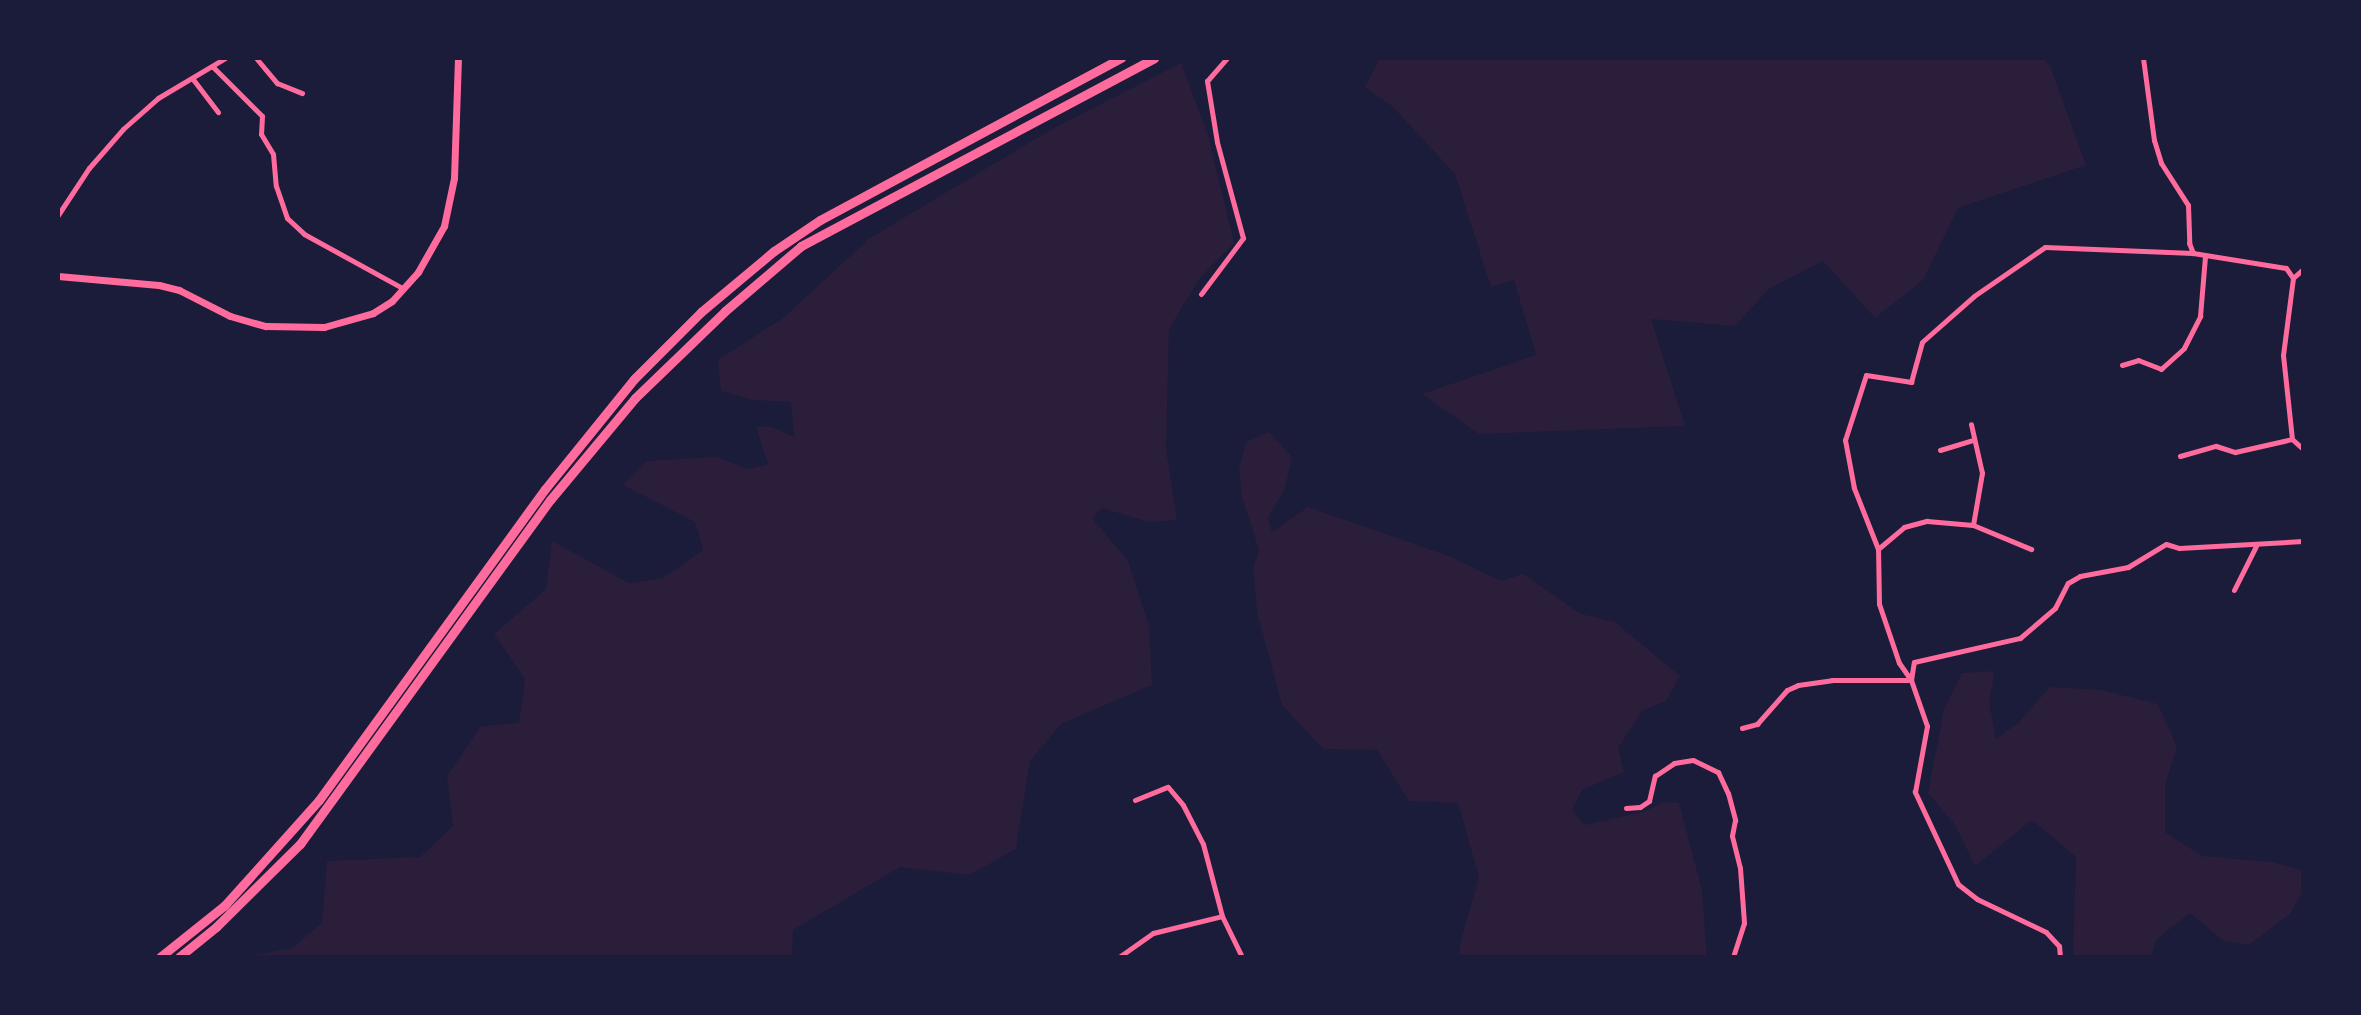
<!DOCTYPE html>
<html>
<head>
<meta charset="utf-8">
<style>
	body { margin:0 }
	#map { position:relative; width:2361px; height:1015px; overflow:hidden; background:#1b1b3a; font-family:"Fira Sans Condensed",sans-serif }
	div>[style] { position:absolute }
	.green>* { inset:0; background:#2a1e3b }
	.minor>* { height:5px; margin:-2.5px; padding:0 2.5px; transform-origin:2.5px; border-radius:2.5px; background:#ff6b9d }
	.tertiary>* { height:7px; margin:-3.5px; padding:0 3.5px; transform-origin:3.5px; border-radius:3.5px; background:#ff6b9d }
	.trunk>* { height:9px; margin:-4.5px; padding:0 4.5px; transform-origin:4.5px; border-radius:4.5px; background:#ff6b9d }
	span { translate:-50% -50%; white-space:nowrap; text-align:center; line-height:1.15; -webkit-text-stroke:6px #1b1b3a; paint-order:stroke }
	.frame { position:absolute; inset:0; border:60px solid #1b1b3a; pointer-events:none }
</style>
</head>
<body>
<div id="map">
	<div class="green">
		<i style="clip-path:polygon(1380px 58px,2043px 58px,2050px 66px,2086px 165px,1958px 208px,1923px 280px,1875px 318px,1823px 261px,1769px 289px,1735px 326px,1651px 319px,1685px 426px,1479px 434px,1422px 394px,1536px 355px,1514px 280px,1491px 287px,1455px 174px,1393px 107px,1365px 87px)"></i>
		<i style="clip-path:polygon(1181px 63px,1208px 135px,1234px 243px,1199px 279px,1169px 329px,1166px 449px,1177px 520px,1148px 522px,1102px 508px,1092px 518px,1128px 561px,1149px 626px,1152px 685px,1061px 724px,1030px 761px,1016px 849px,969px 875px,900px 867px,793px 930px,792px 957px,244px 957px,292px 948px,322px 923px,327px 861px,420px 857px,453px 826px,447px 776px,481px 726px,519px 723px,525px 679px,494px 634px,546px 589px,552px 541px,629px 583px,663px 578px,703px 550px,695px 522px,623px 485px,647px 461px,716px 457px,749px 469px,768px 464px,756px 427px,772px 427px,794px 437px,791px 402px,752px 400px,721px 391px,718px 360px,783px 318px,870px 238px,1054px 128px)"></i>
		<i style="clip-path:polygon(1269px 432px,1292px 457px,1285px 489px,1268px 517px,1272px 532px,1308px 507px,1449px 556px,1501px 581px,1523px 574px,1581px 614px,1615px 622px,1680px 676px,1666px 701px,1643px 710px,1618px 748px,1624px 772px,1582px 790px,1572px 810px,1585px 825px,1643px 812px,1665px 802px,1679px 803px,1702px 890px,1707px 957px,1459px 957px,1460px 944px,1479px 877px,1458px 803px,1409px 801px,1377px 750px,1323px 749px,1282px 705px,1257px 612px,1253px 569px,1259px 550px,1242px 497px,1239px 468px,1246px 442px)"></i>
		<i style="clip-path:polygon(1995px 671px,1989px 702px,1996px 739px,2019px 722px,2050px 687px,2101px 690px,2158px 704px,2177px 747px,2165px 785px,2165px 832px,2202px 856px,2271px 862px,2303px 870px,2303px 891px,2290px 914px,2249px 945px,2222px 940px,2190px 913px,2156px 940px,2151px 957px,2073px 956px,2076px 857px,2032px 820px,1975px 866px,1955px 825px,1928px 793px,1944px 709px,1962px 673px)"></i>
	</div>
	<div class="minor">
		<i style="left:256px;top:58px;width:33px;rotate:50deg"></i>
		<i style="left:277px;top:83px;width:27px;rotate:22deg"></i>
		<i style="left:2143px;top:58px;width:83px;rotate:82.4deg"></i>
		<i style="left:2154px;top:140px;width:24px;rotate:73deg"></i>
		<i style="left:2161px;top:163px;width:50px;rotate:57.3deg"></i>
		<i style="left:2188px;top:205px;width:38px;rotate:88deg"></i>
		<i style="left:2189px;top:243px;width:11px;rotate:68deg"></i>
		<i style="left:213px;top:67px;width:69px;rotate:45deg"></i>
		<i style="left:262px;top:116px;width:18px;rotate:93deg"></i>
		<i style="left:261px;top:134px;width:23px;rotate:59deg"></i>
		<i style="left:273px;top:154px;width:32px;rotate:85deg"></i>
		<i style="left:276px;top:186px;width:34px;rotate:71deg"></i>
		<i style="left:287px;top:218px;width:23px;rotate:43deg"></i>
		<i style="left:304px;top:234px;width:114px;rotate:28.8deg"></i>
		<i style="left:192px;top:78px;width:43px;rotate:52.6deg"></i>
		<i style="left:58px;top:215px;width:56px;rotate:-56.6deg"></i>
		<i style="left:89px;top:168px;width:52px;rotate:-48.9deg"></i>
		<i style="left:123px;top:129px;width:47px;rotate:-41.5deg"></i>
		<i style="left:158px;top:98px;width:78px;rotate:-30.8deg"></i>
		<i style="left:2293px;top:278px;width:13px;rotate:-42deg"></i>
		<i style="left:1201px;top:294px;width:70px;rotate:-53.1deg"></i>
		<i style="left:1243px;top:238px;width:99px;rotate:-105.2deg"></i>
		<i style="left:1217px;top:142px;width:62px;rotate:-99.3deg"></i>
		<i style="left:1207px;top:81px;width:30px;rotate:-49deg"></i>
		<i style="left:2122px;top:365px;width:17px;rotate:-17deg"></i>
		<i style="left:2138px;top:360px;width:25px;rotate:21deg"></i>
		<i style="left:2161px;top:369px;width:31px;rotate:-42deg"></i>
		<i style="left:2184px;top:348px;width:36px;rotate:-63deg"></i>
		<i style="left:2200px;top:316px;width:59px;rotate:-85.2deg"></i>
		<i style="left:1940px;top:450px;width:34px;rotate:-17deg"></i>
		<i style="left:2180px;top:456px;width:37px;rotate:-16deg"></i>
		<i style="left:2216px;top:446px;width:20px;rotate:18deg"></i>
		<i style="left:2235px;top:452px;width:58px;rotate:-12.8deg"></i>
		<i style="left:1973px;top:525px;width:63px;rotate:22.5deg"></i>
		<i style="left:1878px;top:549px;width:34px;rotate:-40deg"></i>
		<i style="left:1904px;top:527px;width:24px;rotate:-15deg"></i>
		<i style="left:1927px;top:521px;width:46px;rotate:5deg"></i>
		<i style="left:1973px;top:525px;width:53px;rotate:-80.2deg"></i>
		<i style="left:1982px;top:473px;width:50px;rotate:-102.7deg"></i>
		<i style="left:2234px;top:590px;width:49px;rotate:-63.4deg"></i>
		<i style="left:1911px;top:680px;width:21px;rotate:-125deg"></i>
		<i style="left:1899px;top:663px;width:62px;rotate:-108.7deg"></i>
		<i style="left:1879px;top:604px;width:55px;rotate:-91deg"></i>
		<i style="left:1878px;top:549px;width:66px;rotate:-111.5deg"></i>
		<i style="left:1854px;top:488px;width:49px;rotate:-100.6deg"></i>
		<i style="left:1845px;top:440px;width:68px;rotate:-72.1deg"></i>
		<i style="left:1866px;top:375px;width:46px;rotate:8.8deg"></i>
		<i style="left:1911px;top:382px;width:41px;rotate:-74.6deg"></i>
		<i style="left:1922px;top:342px;width:69px;rotate:-41.5deg"></i>
		<i style="left:1974px;top:296px;width:86px;rotate:-34.6deg"></i>
		<i style="left:2045px;top:247px;width:148px;rotate:2.3deg"></i>
		<i style="left:2193px;top:253px;width:94px;rotate:9.2deg"></i>
		<i style="left:2286px;top:268px;width:12px;rotate:55deg"></i>
		<i style="left:2293px;top:278px;width:78px;rotate:97.4deg"></i>
		<i style="left:2283px;top:355px;width:84px;rotate:83.9deg"></i>
		<i style="left:2292px;top:439px;width:15px;rotate:42deg"></i>
		<i style="left:1742px;top:728px;width:16px;rotate:-15deg"></i>
		<i style="left:1757px;top:724px;width:45px;rotate:-48.6deg"></i>
		<i style="left:1787px;top:690px;width:12px;rotate:-24deg"></i>
		<i style="left:1798px;top:685px;width:34px;rotate:-8deg"></i>
		<i style="left:1832px;top:680px;width:79px"></i>
		<i style="left:1135px;top:800px;width:35px;rotate:-22deg"></i>
		<i style="left:1168px;top:787px;width:23px;rotate:50deg"></i>
		<i style="left:1183px;top:805px;width:44px;rotate:62.9deg"></i>
		<i style="left:1203px;top:844px;width:74px;rotate:75.2deg"></i>
		<i style="left:1222px;top:916px;width:46px;rotate:64deg"></i>
		<i style="left:1626px;top:808px;width:14px;rotate:-4deg"></i>
		<i style="left:1640px;top:807px;width:11px;rotate:-34deg"></i>
		<i style="left:1649px;top:801px;width:26px;rotate:-77deg"></i>
		<i style="left:1655px;top:776px;width:23px;rotate:-34deg"></i>
		<i style="left:1674px;top:763px;width:19px;rotate:-9deg"></i>
		<i style="left:1693px;top:760px;width:28px;rotate:26deg"></i>
		<i style="left:1718px;top:772px;width:23px;rotate:65deg"></i>
		<i style="left:1728px;top:793px;width:28px;rotate:75deg"></i>
		<i style="left:1735px;top:820px;width:16px;rotate:101deg"></i>
		<i style="left:1732px;top:836px;width:33px;rotate:76deg"></i>
		<i style="left:1740px;top:868px;width:55px;rotate:85.8deg"></i>
		<i style="left:1744px;top:923px;width:36px;rotate:108deg"></i>
		<i style="left:1119px;top:957px;width:42px;rotate:-35.2deg"></i>
		<i style="left:1153px;top:933px;width:71px;rotate:-13.8deg"></i>
		<i style="left:2060px;top:957px;width:11px;rotate:-95deg"></i>
		<i style="left:2059px;top:946px;width:19px;rotate:-133deg"></i>
		<i style="left:2046px;top:932px;width:76px;rotate:-154.4deg"></i>
		<i style="left:1977px;top:899px;width:24px;rotate:-142deg"></i>
		<i style="left:1958px;top:884px;width:102px;rotate:-115.1deg"></i>
		<i style="left:1915px;top:792px;width:67px;rotate:-79.7deg"></i>
		<i style="left:1927px;top:726px;width:49px;rotate:-109.2deg"></i>
		<i style="left:1911px;top:680px;width:18px;rotate:-81deg"></i>
		<i style="left:1914px;top:662px;width:109px;rotate:-12.8deg"></i>
		<i style="left:2020px;top:638px;width:46px;rotate:-40.6deg"></i>
		<i style="left:2055px;top:608px;width:28px;rotate:-63deg"></i>
		<i style="left:2068px;top:583px;width:14px;rotate:-30deg"></i>
		<i style="left:2080px;top:576px;width:49px;rotate:-10.6deg"></i>
		<i style="left:2128px;top:567px;width:44px;rotate:-31.2deg"></i>
		<i style="left:2166px;top:544px;width:14px;rotate:17deg"></i>
		<i style="left:2179px;top:548px;width:124px;rotate:-3.2deg"></i>
	</div>
	<div class="tertiary">
		<i style="left:58px;top:276px;width:101px;rotate:5.1deg"></i>
		<i style="left:159px;top:285px;width:21px;rotate:14deg"></i>
		<i style="left:179px;top:290px;width:57px;rotate:27deg"></i>
		<i style="left:230px;top:316px;width:37px;rotate:16deg"></i>
		<i style="left:266px;top:326px;width:58px;rotate:1deg"></i>
		<i style="left:324px;top:327px;width:51px;rotate:-15.9deg"></i>
		<i style="left:373px;top:313px;width:22px;rotate:-32deg"></i>
		<i style="left:392px;top:301px;width:39px;rotate:-48deg"></i>
		<i style="left:418px;top:272px;width:53px;rotate:-60.5deg"></i>
		<i style="left:444px;top:226px;width:49px;rotate:-78.2deg"></i>
		<i style="left:454px;top:178px;width:120px;rotate:-88.1deg"></i>
	</div>
	<div class="trunk">
		<i style="left:160px;top:957px;width:82px;rotate:-38.6deg"></i>
		<i style="left:224px;top:906px;width:142px;rotate:-48.1deg"></i>
		<i style="left:319px;top:800px;width:384px;rotate:-54deg"></i>
		<i style="left:545px;top:489px;width:141px;rotate:-51deg"></i>
		<i style="left:634px;top:379px;width:95px;rotate:-45deg"></i>
		<i style="left:701px;top:312px;width:95px;rotate:-39.9deg"></i>
		<i style="left:774px;top:251px;width:55px;rotate:-34deg"></i>
		<i style="left:820px;top:220px;width:342px;rotate:-28.3deg"></i>
		<i style="left:179px;top:957px;width:48px;rotate:-39deg"></i>
		<i style="left:216px;top:927px;width:118px;rotate:-44.7deg"></i>
		<i style="left:300px;top:844px;width:425px;rotate:-54deg"></i>
		<i style="left:550px;top:500px;width:133px;rotate:-50.2deg"></i>
		<i style="left:635px;top:398px;width:125px;rotate:-44deg"></i>
		<i style="left:725px;top:311px;width:100px;rotate:-40.5deg"></i>
		<i style="left:801px;top:246px;width:400px;rotate:-28deg"></i>
	</div>
	<div class="frame"></div>
</div>
</body>
</html>
